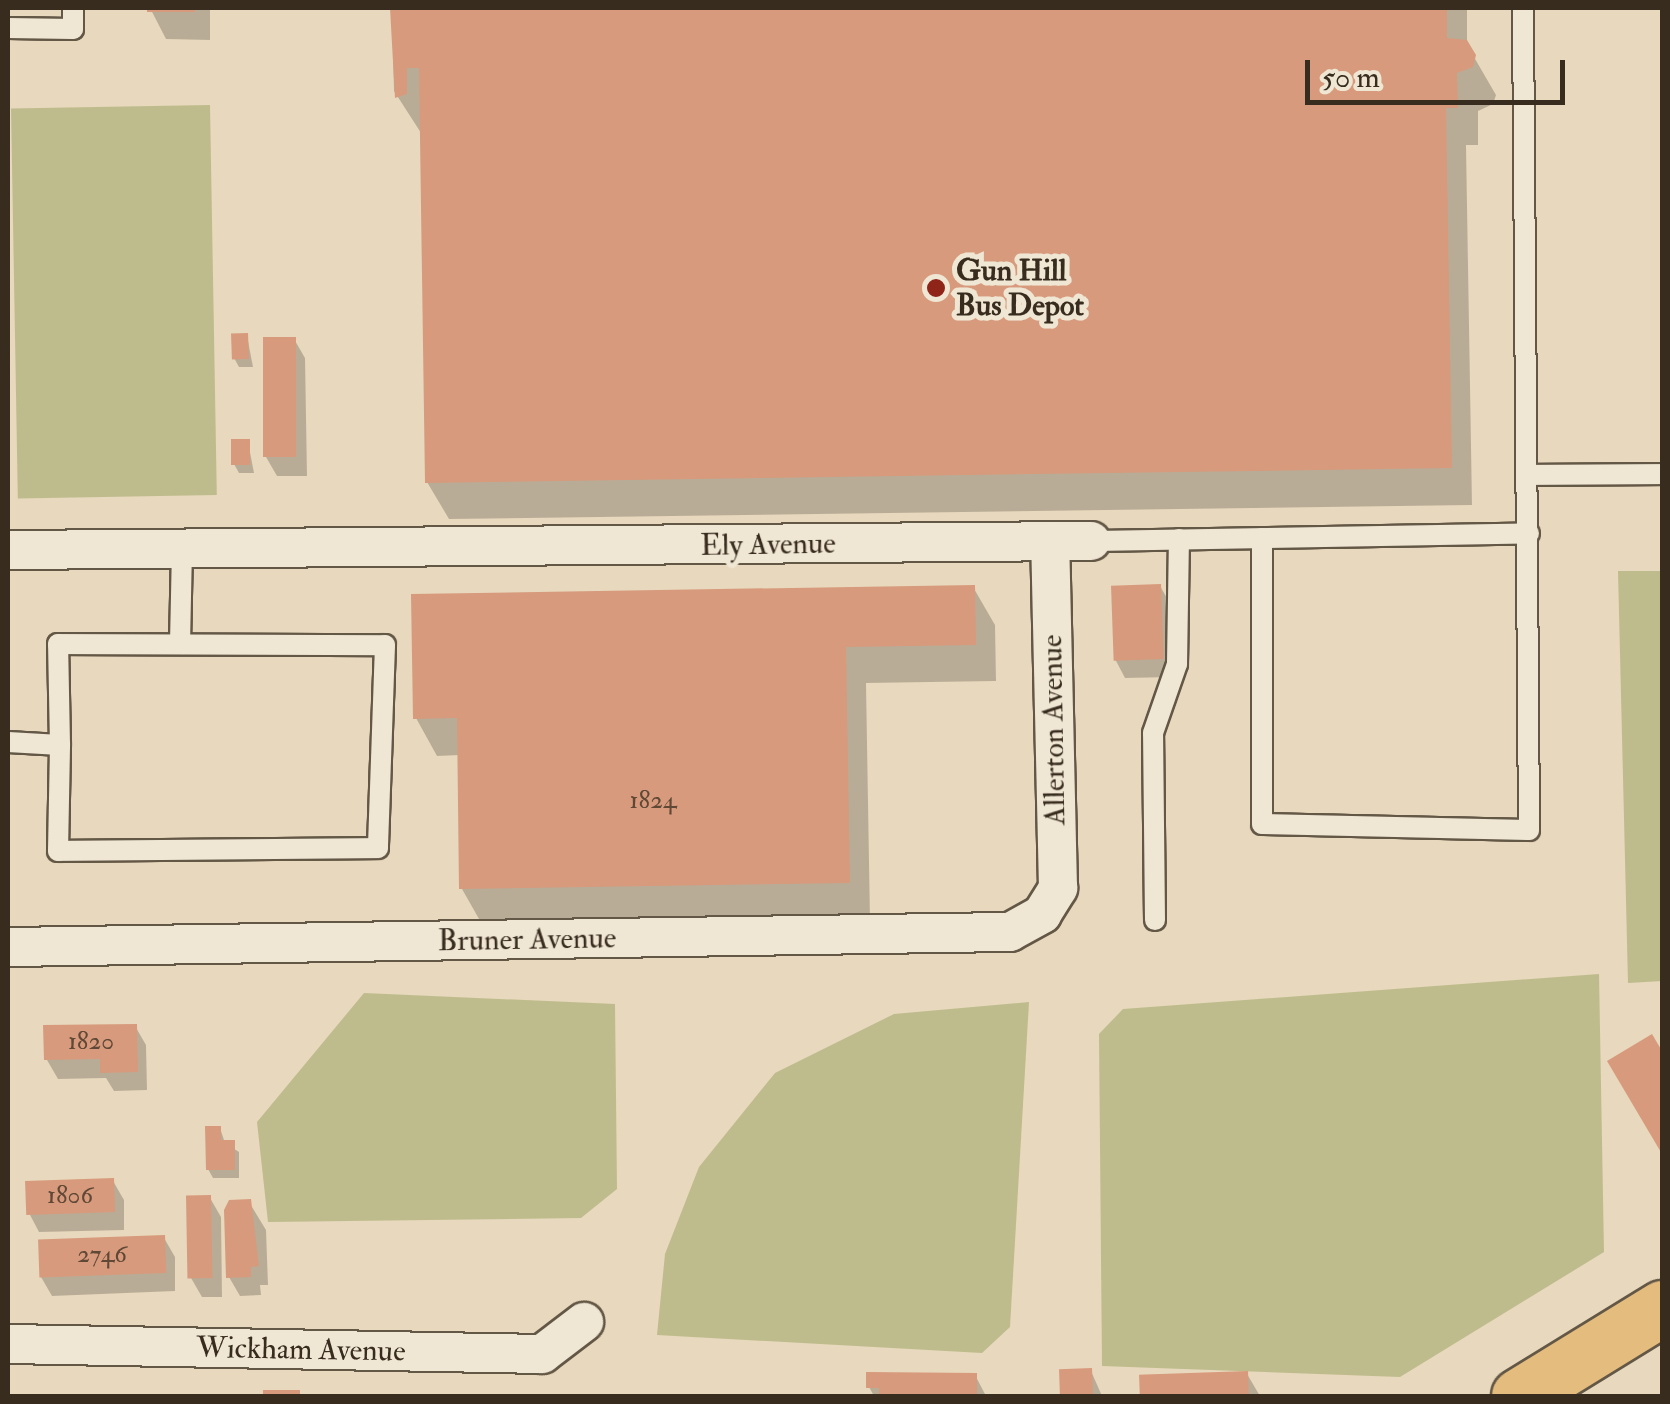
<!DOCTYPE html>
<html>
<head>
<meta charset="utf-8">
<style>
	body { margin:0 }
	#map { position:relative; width:1670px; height:1404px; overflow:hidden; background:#e8d8bd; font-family:"IM FELL Double Pica",serif }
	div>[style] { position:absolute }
	.green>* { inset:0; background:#bebc8c; transform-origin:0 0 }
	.shadow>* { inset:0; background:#0003 }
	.building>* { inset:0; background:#d79a7c; transform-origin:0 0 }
	.roads { filter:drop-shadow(2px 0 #635746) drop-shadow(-2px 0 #635746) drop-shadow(0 2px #635746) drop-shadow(0 -2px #635746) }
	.service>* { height:20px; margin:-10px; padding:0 10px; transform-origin:10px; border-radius:10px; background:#f0e6d4 }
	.minor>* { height:38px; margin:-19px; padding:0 19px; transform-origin:19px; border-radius:19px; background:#f0e6d4 }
	.primary>* { height:55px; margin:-27.5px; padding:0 27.5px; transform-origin:27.5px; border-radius:27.5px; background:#e4bc7e }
	.dots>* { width:28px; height:28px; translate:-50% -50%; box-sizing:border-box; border:5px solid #f0e6d4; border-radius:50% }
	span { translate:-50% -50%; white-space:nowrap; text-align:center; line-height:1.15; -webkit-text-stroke:10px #f0e6d4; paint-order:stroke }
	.number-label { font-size:25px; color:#5f4836 }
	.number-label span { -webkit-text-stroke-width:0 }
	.poi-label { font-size:30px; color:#372c1e; font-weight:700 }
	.left { translate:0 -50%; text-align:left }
	.street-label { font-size:30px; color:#372c1e }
	.frame { position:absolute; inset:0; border:10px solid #372c1e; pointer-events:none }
	.scale { position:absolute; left:1305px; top:60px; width:260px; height:45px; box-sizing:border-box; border:5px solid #372c1e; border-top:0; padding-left:12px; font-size:30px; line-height:35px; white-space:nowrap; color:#372c1e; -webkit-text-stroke:8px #f0e6d4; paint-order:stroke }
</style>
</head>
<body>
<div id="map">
	<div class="green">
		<i style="left:210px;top:105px;width:390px;height:199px;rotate:89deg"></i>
		<i style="clip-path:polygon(1618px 571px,1662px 571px,1662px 981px,1628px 983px)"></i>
		<i style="clip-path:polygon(1599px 974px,1604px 1252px,1400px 1377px,1102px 1366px,1099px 1034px,1123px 1009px)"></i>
		<i style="clip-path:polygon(364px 993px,615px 1004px,617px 1189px,581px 1218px,268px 1222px,257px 1122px)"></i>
		<i style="clip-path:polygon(1029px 1002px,1010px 1327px,982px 1353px,657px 1335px,665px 1254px,699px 1167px,775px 1073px,894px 1014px)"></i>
	</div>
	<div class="shadow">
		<i style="clip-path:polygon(150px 8px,210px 8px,210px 40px,166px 39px)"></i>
		<i style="clip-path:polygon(392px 8px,1467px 8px,1467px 45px,1496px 95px,1493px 104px,1478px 111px,1478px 145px,1466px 145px,1472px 505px,449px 519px,427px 482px,423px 136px,394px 91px)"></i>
		<i style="clip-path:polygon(247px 336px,253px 367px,239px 367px,234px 358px)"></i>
		<i style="clip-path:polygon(294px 339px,305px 358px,307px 476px,277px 476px,266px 457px)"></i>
		<i style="clip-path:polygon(248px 442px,254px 473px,239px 473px,234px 464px)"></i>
		<i style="clip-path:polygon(1160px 586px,1171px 605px,1172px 677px,1125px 678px,1115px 659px)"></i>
		<i style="clip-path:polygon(973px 587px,995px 625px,996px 681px,866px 683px,870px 920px,483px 926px,462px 889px,460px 755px,437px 756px,416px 718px)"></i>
		<i style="clip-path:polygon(135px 1026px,146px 1045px,147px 1090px,114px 1091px,106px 1078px,58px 1079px,47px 1060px)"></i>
		<i style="clip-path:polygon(220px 1128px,225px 1143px,239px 1152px,239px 1178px,213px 1178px,208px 1169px)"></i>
		<i style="clip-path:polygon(113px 1181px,124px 1200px,124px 1230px,39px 1232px,29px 1213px)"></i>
		<i style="clip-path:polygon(210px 1198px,221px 1217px,222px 1297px,202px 1297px,191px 1278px)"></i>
		<i style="clip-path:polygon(249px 1202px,266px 1230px,268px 1285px,260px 1285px,261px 1295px,240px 1296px,229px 1277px)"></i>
		<i style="clip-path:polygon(164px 1238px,175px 1257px,175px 1291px,52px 1296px,41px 1277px)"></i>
		<i style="clip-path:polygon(1091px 1371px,1102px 1396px,1062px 1396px,1061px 1372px)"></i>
		<i style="clip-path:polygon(1247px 1374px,1260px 1396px,1142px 1396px,1142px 1375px)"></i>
		<i style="clip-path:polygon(975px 1375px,986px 1396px,874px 1396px,869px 1387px)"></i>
	</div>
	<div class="building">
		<i style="left:147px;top:8px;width:48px;height:4px"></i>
		<i style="clip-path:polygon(390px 8px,1447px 8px,1447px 38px,1467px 40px,1476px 55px,1473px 67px,1457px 73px,1458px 108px,1446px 108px,1452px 468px,425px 483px,419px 68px,407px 68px,407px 94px,395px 98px)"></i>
		<i style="left:248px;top:333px;width:26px;height:17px;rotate:88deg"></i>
		<i style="left:263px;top:337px;width:33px;height:120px"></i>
		<i style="left:231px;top:439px;width:19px;height:26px"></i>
		<i style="left:1161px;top:584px;width:75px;height:50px;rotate:88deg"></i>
		<i style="clip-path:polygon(975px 585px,976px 645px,846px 647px,850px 883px,459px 889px,457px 718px,413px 719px,411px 594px)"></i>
		<i style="clip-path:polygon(137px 1024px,138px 1072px,100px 1073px,100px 1059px,44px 1060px,43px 1025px)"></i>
		<i style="clip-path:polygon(1652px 1034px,1662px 1051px,1662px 1154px,1607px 1061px)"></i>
		<i style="clip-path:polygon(205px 1126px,221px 1126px,221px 1140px,235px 1140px,235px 1170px,206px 1170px)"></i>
		<i style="left:114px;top:1178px;width:34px;height:89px;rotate:88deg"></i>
		<i style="left:211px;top:1195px;width:83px;height:25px;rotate:89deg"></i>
		<i style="clip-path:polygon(251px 1199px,259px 1266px,251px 1267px,251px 1277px,226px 1278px,224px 1210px,229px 1200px)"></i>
		<i style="left:165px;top:1235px;width:38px;height:127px;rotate:88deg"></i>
		<i style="left:1092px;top:1368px;width:28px;height:33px;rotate:88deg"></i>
		<i style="left:1248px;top:1371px;width:25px;height:109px;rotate:88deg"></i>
		<i style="clip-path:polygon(866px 1372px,977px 1373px,977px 1396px,879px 1396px,879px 1388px,866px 1388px)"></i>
		<i style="left:263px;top:1390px;width:37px;height:6px"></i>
	</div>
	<div class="roads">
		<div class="service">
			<i style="left:8px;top:28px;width:65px;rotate:0.9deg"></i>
			<i style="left:73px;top:29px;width:21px;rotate:-90deg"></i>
			<i style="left:1528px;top:475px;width:134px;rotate:-0.4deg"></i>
			<i style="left:1262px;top:538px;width:286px;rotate:90deg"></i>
			<i style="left:1262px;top:824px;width:267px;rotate:1.3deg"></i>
			<i style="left:1529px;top:830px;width:822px;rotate:-90.42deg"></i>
			<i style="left:1091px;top:541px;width:438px;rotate:-1deg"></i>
			<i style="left:180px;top:644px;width:92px;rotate:-88.8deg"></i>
			<i style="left:8px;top:742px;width:52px;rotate:3.3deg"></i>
			<i style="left:60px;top:745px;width:101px;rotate:-91.1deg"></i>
			<i style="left:58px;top:644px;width:327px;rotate:0.2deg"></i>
			<i style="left:385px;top:645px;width:203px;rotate:92deg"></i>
			<i style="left:378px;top:848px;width:320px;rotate:179.5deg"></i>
			<i style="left:58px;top:851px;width:106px;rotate:-88.9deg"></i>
			<i style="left:1155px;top:920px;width:187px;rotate:-90.6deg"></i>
			<i style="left:1153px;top:733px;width:73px;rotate:-70.8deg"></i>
			<i style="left:1177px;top:664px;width:125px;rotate:-89.1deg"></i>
		</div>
		<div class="minor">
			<i style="left:8px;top:550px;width:1083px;rotate:-0.48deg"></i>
			<i style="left:8px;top:947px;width:1002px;rotate:-0.86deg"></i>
			<i style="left:1010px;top:932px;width:37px;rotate:-29deg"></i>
			<i style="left:1042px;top:914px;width:31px;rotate:-58deg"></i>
			<i style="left:1058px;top:888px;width:346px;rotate:-91.3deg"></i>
			<i style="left:8px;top:1344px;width:534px;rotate:1.07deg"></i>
			<i style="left:542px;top:1354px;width:53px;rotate:-37.3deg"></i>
		</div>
		<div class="primary">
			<i style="left:1519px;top:1396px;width:168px;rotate:-31.6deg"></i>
		</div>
	</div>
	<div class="dots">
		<i style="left:936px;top:288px;background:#8f2418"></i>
	</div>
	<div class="number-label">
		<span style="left:653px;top:801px">1824</span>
		<span style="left:91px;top:1042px">1820</span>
		<span style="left:70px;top:1196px">1806</span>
		<span style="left:102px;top:1255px">2746</span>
	</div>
	<div class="poi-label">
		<span class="left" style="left:956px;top:288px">Gun Hill<br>Bus Depot</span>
	</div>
	<div class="street-label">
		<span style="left:768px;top:545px;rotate:-1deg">Ely Avenue</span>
		<span style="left:1054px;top:730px;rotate:-91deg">Allerton Avenue</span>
		<span style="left:527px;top:940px;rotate:-1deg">Bruner Avenue</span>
		<span style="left:301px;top:1350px;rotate:1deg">Wickham Avenue</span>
	</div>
	<div class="frame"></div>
	<div class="scale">50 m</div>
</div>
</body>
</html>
